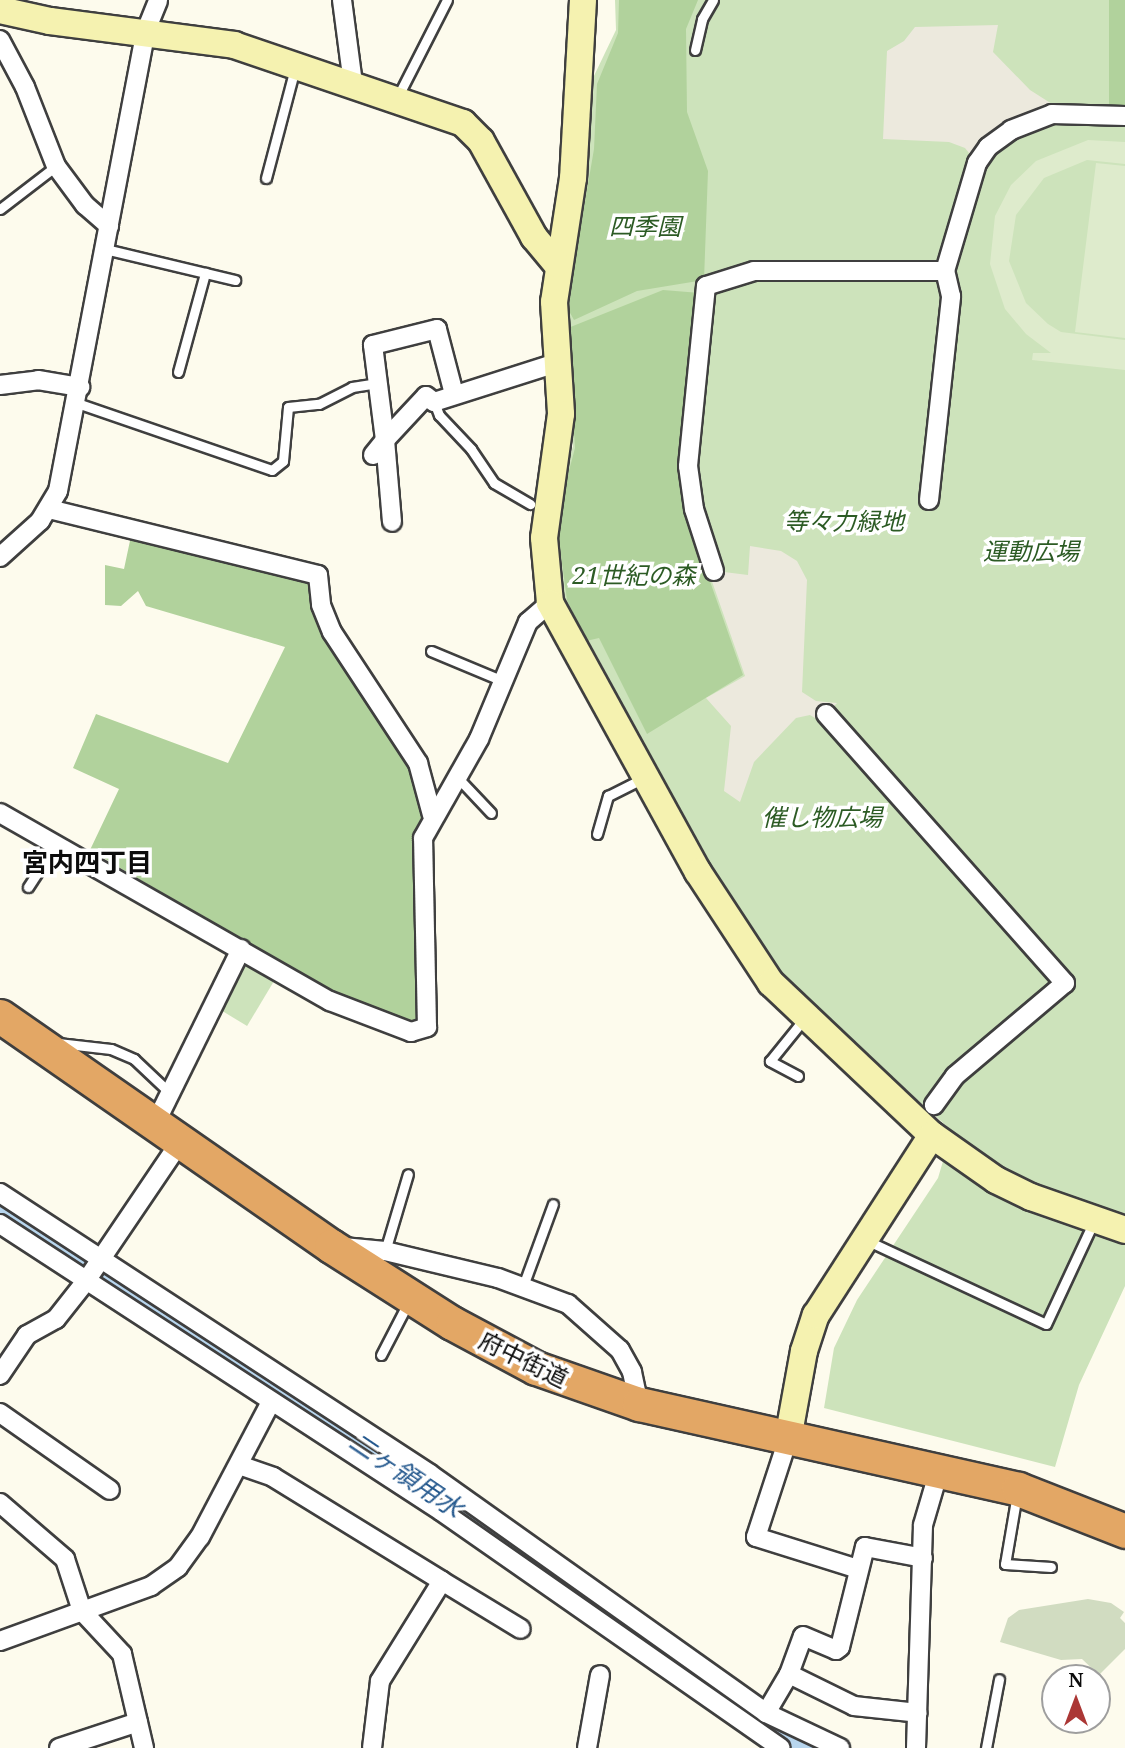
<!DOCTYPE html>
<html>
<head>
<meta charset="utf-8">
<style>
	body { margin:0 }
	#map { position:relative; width:1125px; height:1748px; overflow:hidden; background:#fdfbed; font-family:"Noto Serif","Noto Sans JP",serif }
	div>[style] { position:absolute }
	.green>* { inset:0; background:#cde3bb; transform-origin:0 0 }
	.forest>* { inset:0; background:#b1d29c; transform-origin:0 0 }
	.cemetery>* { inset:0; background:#d1dcc1 }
	.pitch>* { inset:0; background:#deebcc }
	.plaza>* { inset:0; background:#ece9dd }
	.river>* { height:33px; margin:-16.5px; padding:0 16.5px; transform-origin:16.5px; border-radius:16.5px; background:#b8d6ee }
	.roads { filter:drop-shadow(2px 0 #3f3f3f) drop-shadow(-2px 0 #3f3f3f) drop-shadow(0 2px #3f3f3f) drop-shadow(0 -2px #3f3f3f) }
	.lane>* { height:9px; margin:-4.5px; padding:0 4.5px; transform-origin:4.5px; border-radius:4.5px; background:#fff }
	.street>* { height:18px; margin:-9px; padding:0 9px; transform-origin:9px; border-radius:9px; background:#fff }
	.secondary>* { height:26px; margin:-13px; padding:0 13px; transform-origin:13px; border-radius:13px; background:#f5f2b0 }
	.highway>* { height:33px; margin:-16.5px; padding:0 16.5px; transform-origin:16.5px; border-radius:16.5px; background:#e3a765 }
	span { translate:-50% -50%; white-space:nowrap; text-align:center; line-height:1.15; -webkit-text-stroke:7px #fff; paint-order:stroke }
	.park-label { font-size:24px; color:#2c5b24; font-style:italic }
	.street-label { font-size:24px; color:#0c0c0c }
	.neighbourhood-label { font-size:26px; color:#0c0c0c; font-weight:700 }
	.water-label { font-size:26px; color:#25598e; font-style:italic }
	.north { position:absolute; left:1041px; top:1664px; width:70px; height:70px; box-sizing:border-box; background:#fff; border:2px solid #9e9e9e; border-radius:50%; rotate:0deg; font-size:19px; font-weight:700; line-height:28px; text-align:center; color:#0c0c0c }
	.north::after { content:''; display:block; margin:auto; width:24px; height:32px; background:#ab3735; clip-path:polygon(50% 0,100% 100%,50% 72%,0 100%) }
</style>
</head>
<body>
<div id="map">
	<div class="green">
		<i style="clip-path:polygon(615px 0,1125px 0,1125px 1286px,1079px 1385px,1055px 1467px,824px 1408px,834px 1348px,857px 1300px,938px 1178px,952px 1131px,781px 977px,707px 866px,596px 654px,579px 636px,565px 601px,556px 540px,558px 499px,573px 446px,564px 315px,582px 212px,592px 80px,616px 30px)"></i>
		<i style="left:243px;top:957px;width:39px;height:57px;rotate:31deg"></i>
	</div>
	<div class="forest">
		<i style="clip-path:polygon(619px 0,698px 0,686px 29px,687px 112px,708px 171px,704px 280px,637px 291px,574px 320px,569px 311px,572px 278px,594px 149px,597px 84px,618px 33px)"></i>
		<i style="left:1109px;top:0;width:16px;height:107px"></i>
		<i style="clip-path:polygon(663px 290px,700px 293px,684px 465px,706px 570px,743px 675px,647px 734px,599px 638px,586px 641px,567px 600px,559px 541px,561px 501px,575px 448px,568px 328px)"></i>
		<i style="clip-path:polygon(131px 536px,313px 580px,413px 765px,426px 816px,416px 831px,421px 1021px,409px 1024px,336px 996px,90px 850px,119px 789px,73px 768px,96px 714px,228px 763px,285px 647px,146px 606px,138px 591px,121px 606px,105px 605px,105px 565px,124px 569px)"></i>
	</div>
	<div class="cemetery">
		<i style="clip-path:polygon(1088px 1599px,1111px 1603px,1124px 1612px,1120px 1618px,1125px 1623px,1125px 1649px,1099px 1675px,1082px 1659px,1061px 1660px,1000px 1642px,1008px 1618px,1019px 1610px)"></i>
	</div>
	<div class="pitch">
		<i style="clip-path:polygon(1088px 140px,1125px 142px,1125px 164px,1087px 160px,1044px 178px,1016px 215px,1009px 261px,1026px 303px,1048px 324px,1061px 332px,1125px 340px,1125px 370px,1032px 360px,1033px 353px,1051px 353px,1026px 334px,1005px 309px,990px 264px,995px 216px,1011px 185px,1036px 161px)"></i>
		<i style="clip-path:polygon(1096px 163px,1125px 166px,1125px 338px,1075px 332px)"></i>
	</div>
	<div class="plaza">
		<i style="clip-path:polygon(998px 25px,993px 52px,1030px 90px,1052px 104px,1052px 114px,1011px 130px,977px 163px,965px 148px,949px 142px,883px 139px,887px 51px,904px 41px,915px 27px)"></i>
		<i style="clip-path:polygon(750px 546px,781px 551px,797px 561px,807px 580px,802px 692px,816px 701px,837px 703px,820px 721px,810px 715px,796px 718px,754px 762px,740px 802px,724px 791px,731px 726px,706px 698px,745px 676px,708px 570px,748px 575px)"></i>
	</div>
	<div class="river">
		<i style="left:0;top:1209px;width:527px;rotate:33.15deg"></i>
		<i style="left:441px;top:1497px;width:395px;rotate:35.3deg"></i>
		<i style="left:763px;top:1725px;width:51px;rotate:27.1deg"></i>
	</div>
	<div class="roads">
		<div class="lane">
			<i style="left:695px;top:50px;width:32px;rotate:-77deg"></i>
			<i style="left:702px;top:19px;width:22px;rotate:-60deg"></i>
			<i style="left:397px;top:98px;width:110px;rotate:-63deg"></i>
			<i style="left:266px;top:178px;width:114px;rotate:-75.2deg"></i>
			<i style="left:0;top:209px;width:71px;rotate:-37.5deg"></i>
			<i style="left:105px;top:249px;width:134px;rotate:13.4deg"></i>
			<i style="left:178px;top:372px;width:103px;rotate:-74.7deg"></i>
			<i style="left:434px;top:402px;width:14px;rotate:69deg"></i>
			<i style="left:439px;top:415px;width:47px;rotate:46.7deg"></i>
			<i style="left:471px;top:449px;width:41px;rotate:55.9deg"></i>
			<i style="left:494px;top:483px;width:42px;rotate:30.3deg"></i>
			<i style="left:77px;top:403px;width:206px;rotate:19deg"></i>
			<i style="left:272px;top:470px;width:14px;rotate:-39deg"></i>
			<i style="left:283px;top:461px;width:54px;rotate:-84.7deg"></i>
			<i style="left:288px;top:407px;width:31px;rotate:-6deg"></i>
			<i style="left:319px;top:404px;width:37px;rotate:-27deg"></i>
			<i style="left:352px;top:387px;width:26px;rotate:-9deg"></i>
			<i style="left:431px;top:651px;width:78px;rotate:22.6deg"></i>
			<i style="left:458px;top:778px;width:48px;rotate:46.7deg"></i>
			<i style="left:597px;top:834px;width:40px;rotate:-74deg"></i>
			<i style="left:608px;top:796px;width:40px;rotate:-26.6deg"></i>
			<i style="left:28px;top:887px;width:51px;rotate:-56.9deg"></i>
			<i style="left:58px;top:1043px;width:53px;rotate:6.5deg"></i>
			<i style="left:111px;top:1049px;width:25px;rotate:23deg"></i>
			<i style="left:134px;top:1059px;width:51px;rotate:43.4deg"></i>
			<i style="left:798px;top:1076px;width:32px;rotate:-152deg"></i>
			<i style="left:770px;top:1061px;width:54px;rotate:-51deg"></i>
			<i style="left:868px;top:1241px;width:196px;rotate:25deg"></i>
			<i style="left:1046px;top:1324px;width:114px;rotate:-65deg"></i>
			<i style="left:385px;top:1251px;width:80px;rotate:-73.4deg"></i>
			<i style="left:523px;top:1286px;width:87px;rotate:-69.9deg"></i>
			<i style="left:381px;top:1355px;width:61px;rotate:-62.6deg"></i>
			<i style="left:1017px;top:1494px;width:71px;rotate:99.7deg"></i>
			<i style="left:1005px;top:1564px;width:46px;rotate:3.7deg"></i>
			<i style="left:986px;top:1748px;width:70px;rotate:-79.3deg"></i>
		</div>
		<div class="street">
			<i style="left:342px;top:0;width:84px;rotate:82.5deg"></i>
			<i style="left:0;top:40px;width:53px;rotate:62deg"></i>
			<i style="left:25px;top:87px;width:85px;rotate:68.6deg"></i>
			<i style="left:56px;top:166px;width:49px;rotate:53.4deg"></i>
			<i style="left:85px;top:205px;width:32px;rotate:41deg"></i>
			<i style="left:0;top:385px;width:38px;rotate:-7deg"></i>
			<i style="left:38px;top:380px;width:43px;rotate:9.5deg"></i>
			<i style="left:454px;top:394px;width:67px;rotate:-104.7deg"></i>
			<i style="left:437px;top:329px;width:66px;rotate:166deg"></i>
			<i style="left:373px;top:345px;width:96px;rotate:82.8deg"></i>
			<i style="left:385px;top:440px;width:60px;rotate:-47deg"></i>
			<i style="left:426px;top:396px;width:10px;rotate:37deg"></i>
			<i style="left:434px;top:402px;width:128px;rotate:-17.7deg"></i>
			<i style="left:373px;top:455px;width:19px;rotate:-51deg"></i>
			<i style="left:385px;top:440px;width:82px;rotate:85.1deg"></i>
			<i style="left:929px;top:500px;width:205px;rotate:-83.8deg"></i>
			<i style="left:951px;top:296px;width:26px;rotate:-103deg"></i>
			<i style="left:945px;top:271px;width:113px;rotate:-73.5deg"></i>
			<i style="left:977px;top:163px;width:19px;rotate:-55deg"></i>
			<i style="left:988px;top:147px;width:29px;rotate:-36deg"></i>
			<i style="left:1011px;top:130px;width:44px;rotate:-21.3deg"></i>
			<i style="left:1052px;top:114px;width:73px;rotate:1.6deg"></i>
			<i style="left:49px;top:509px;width:277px;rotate:13.8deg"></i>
			<i style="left:318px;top:575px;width:30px;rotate:84deg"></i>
			<i style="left:321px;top:605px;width:29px;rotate:68deg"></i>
			<i style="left:332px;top:632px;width:157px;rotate:56.7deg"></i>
			<i style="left:418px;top:763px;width:54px;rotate:74.9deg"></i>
			<i style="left:0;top:557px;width:54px;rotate:-42deg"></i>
			<i style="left:40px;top:521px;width:35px;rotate:-59deg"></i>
			<i style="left:58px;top:491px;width:466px;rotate:-79.2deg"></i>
			<i style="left:145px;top:33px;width:35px;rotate:-68deg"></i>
			<i style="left:714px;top:571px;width:65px;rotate:-107.9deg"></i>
			<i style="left:694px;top:509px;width:43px;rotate:-97.9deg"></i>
			<i style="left:688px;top:466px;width:181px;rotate:-84.3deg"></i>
			<i style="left:706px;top:286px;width:50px;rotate:-17.4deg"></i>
			<i style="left:754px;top:271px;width:191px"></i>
			<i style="left:826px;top:714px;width:360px;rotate:48.4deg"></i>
			<i style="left:1065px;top:983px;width:144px;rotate:139.8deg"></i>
			<i style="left:955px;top:1076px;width:36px;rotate:126deg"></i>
			<i style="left:0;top:813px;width:380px;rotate:29.7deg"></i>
			<i style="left:330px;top:1001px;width:87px;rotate:20.9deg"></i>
			<i style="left:411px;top:1032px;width:17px;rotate:-17deg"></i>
			<i style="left:427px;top:1027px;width:189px;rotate:-91.2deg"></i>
			<i style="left:423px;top:838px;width:114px;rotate:-60.5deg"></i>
			<i style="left:479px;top:739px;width:127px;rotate:-67.3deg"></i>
			<i style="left:528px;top:622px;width:29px;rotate:-41deg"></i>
			<i style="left:155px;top:1124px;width:195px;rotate:-63.8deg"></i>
			<i style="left:0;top:1193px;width:514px;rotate:33.16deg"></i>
			<i style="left:430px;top:1474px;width:412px;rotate:35.4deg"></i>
			<i style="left:766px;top:1713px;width:82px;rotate:25.3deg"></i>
			<i style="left:0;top:1224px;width:526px;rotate:33.06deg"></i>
			<i style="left:441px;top:1511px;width:414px;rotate:34.9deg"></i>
			<i style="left:343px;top:1247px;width:42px;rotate:5.4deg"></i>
			<i style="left:385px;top:1251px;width:116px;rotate:13.4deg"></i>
			<i style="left:498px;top:1278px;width:75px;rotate:20.4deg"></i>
			<i style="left:568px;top:1304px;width:69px;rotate:41.5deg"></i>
			<i style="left:620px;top:1350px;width:25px;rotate:61deg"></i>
			<i style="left:632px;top:1372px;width:33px;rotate:78deg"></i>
			<i style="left:0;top:1375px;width:48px;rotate:-56deg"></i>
			<i style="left:27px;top:1335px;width:33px;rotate:-29deg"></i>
			<i style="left:56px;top:1319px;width:48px;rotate:-51.7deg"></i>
			<i style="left:86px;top:1281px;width:168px;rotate:-55.9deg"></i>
			<i style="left:0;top:1413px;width:134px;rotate:35deg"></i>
			<i style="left:788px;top:1439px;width:103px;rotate:108.1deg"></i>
			<i style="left:756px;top:1537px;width:107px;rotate:17.4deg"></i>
			<i style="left:239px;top:1465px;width:36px;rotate:19deg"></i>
			<i style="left:273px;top:1477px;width:198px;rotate:31.6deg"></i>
			<i style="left:442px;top:1581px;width:118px;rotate:121.8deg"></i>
			<i style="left:380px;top:1681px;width:67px;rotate:96.8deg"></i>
			<i style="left:0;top:1503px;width:86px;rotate:40.7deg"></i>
			<i style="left:65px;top:1559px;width:55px;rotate:71.9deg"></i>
			<i style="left:82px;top:1611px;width:59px;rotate:47.1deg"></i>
			<i style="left:122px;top:1654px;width:97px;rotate:76.8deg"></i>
			<i style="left:442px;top:1581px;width:92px;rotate:31.3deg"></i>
			<i style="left:0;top:1641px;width:161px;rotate:-20deg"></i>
			<i style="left:151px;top:1586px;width:33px;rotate:-35deg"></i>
			<i style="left:178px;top:1567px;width:37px;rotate:-54deg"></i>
			<i style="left:200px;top:1537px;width:153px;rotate:-62.3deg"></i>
			<i style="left:789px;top:1674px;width:72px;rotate:26.2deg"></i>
			<i style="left:854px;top:1706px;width:64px;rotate:6.2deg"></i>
			<i style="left:766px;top:1713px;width:45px;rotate:-59.5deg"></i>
			<i style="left:789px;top:1674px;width:40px;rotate:-69.8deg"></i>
			<i style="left:803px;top:1636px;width:36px;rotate:23deg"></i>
			<i style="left:836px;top:1650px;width:5px;rotate:-37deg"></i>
			<i style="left:840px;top:1647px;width:103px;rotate:-76deg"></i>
			<i style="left:865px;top:1547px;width:59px;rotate:10.7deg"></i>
			<i style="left:59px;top:1748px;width:83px;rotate:-18.2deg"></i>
			<i style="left:587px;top:1748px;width:74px;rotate:-79.9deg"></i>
			<i style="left:916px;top:1748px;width:223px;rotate:-88.2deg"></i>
			<i style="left:923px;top:1525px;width:53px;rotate:-73.6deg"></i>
		</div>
		<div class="secondary">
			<i style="left:583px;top:0;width:178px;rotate:93.2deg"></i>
			<i style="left:573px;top:178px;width:125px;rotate:98.7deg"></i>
			<i style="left:554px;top:302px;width:112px;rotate:86.4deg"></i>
			<i style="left:561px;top:414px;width:125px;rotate:97.8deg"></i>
			<i style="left:544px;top:538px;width:65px;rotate:84.7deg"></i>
			<i style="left:550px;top:603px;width:307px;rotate:61.2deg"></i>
			<i style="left:698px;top:872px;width:133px;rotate:56.7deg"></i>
			<i style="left:771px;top:983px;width:221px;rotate:43.4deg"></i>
			<i style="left:932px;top:1135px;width:78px;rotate:35.1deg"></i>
			<i style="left:996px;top:1180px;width:39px;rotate:26deg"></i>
			<i style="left:1031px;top:1197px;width:100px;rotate:19.3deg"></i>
			<i style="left:0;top:10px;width:51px;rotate:12.4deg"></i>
			<i style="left:50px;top:21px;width:186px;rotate:7.4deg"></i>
			<i style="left:234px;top:45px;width:242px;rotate:18.8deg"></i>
			<i style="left:463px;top:123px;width:25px;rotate:45deg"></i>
			<i style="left:481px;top:141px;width:110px;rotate:61.1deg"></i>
			<i style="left:534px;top:237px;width:35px;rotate:50deg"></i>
			<i style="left:788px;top:1439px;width:89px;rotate:-79.7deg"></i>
			<i style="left:804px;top:1351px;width:38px;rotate:-72deg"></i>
			<i style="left:816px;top:1315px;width:214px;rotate:-57.2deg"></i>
		</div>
		<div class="highway">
			<i style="left:0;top:1016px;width:403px;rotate:34.8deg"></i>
			<i style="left:331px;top:1246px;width:143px;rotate:32.5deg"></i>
			<i style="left:452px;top:1323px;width:95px;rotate:28.2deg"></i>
			<i style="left:536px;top:1368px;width:109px;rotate:19.3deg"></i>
			<i style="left:639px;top:1404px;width:388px;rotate:12.6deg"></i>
			<i style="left:1018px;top:1489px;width:115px;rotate:21.4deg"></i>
		</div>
	</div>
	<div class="park-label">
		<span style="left:645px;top:226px">四季園</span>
		<span style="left:844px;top:521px">等々力緑地</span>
		<span style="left:1031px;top:551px">運動広場</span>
		<span style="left:634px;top:575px">21世紀の森</span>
		<span style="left:822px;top:817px">催し物広場</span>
	</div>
	<div class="street-label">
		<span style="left:524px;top:1359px;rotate:26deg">府中街道</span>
	</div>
	<div class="neighbourhood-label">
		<span style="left:87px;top:863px">宮内四丁目</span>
	</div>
	<div class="water-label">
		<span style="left:406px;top:1475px;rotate:34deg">二ヶ領用水</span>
	</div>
	<div class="north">N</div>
</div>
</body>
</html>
